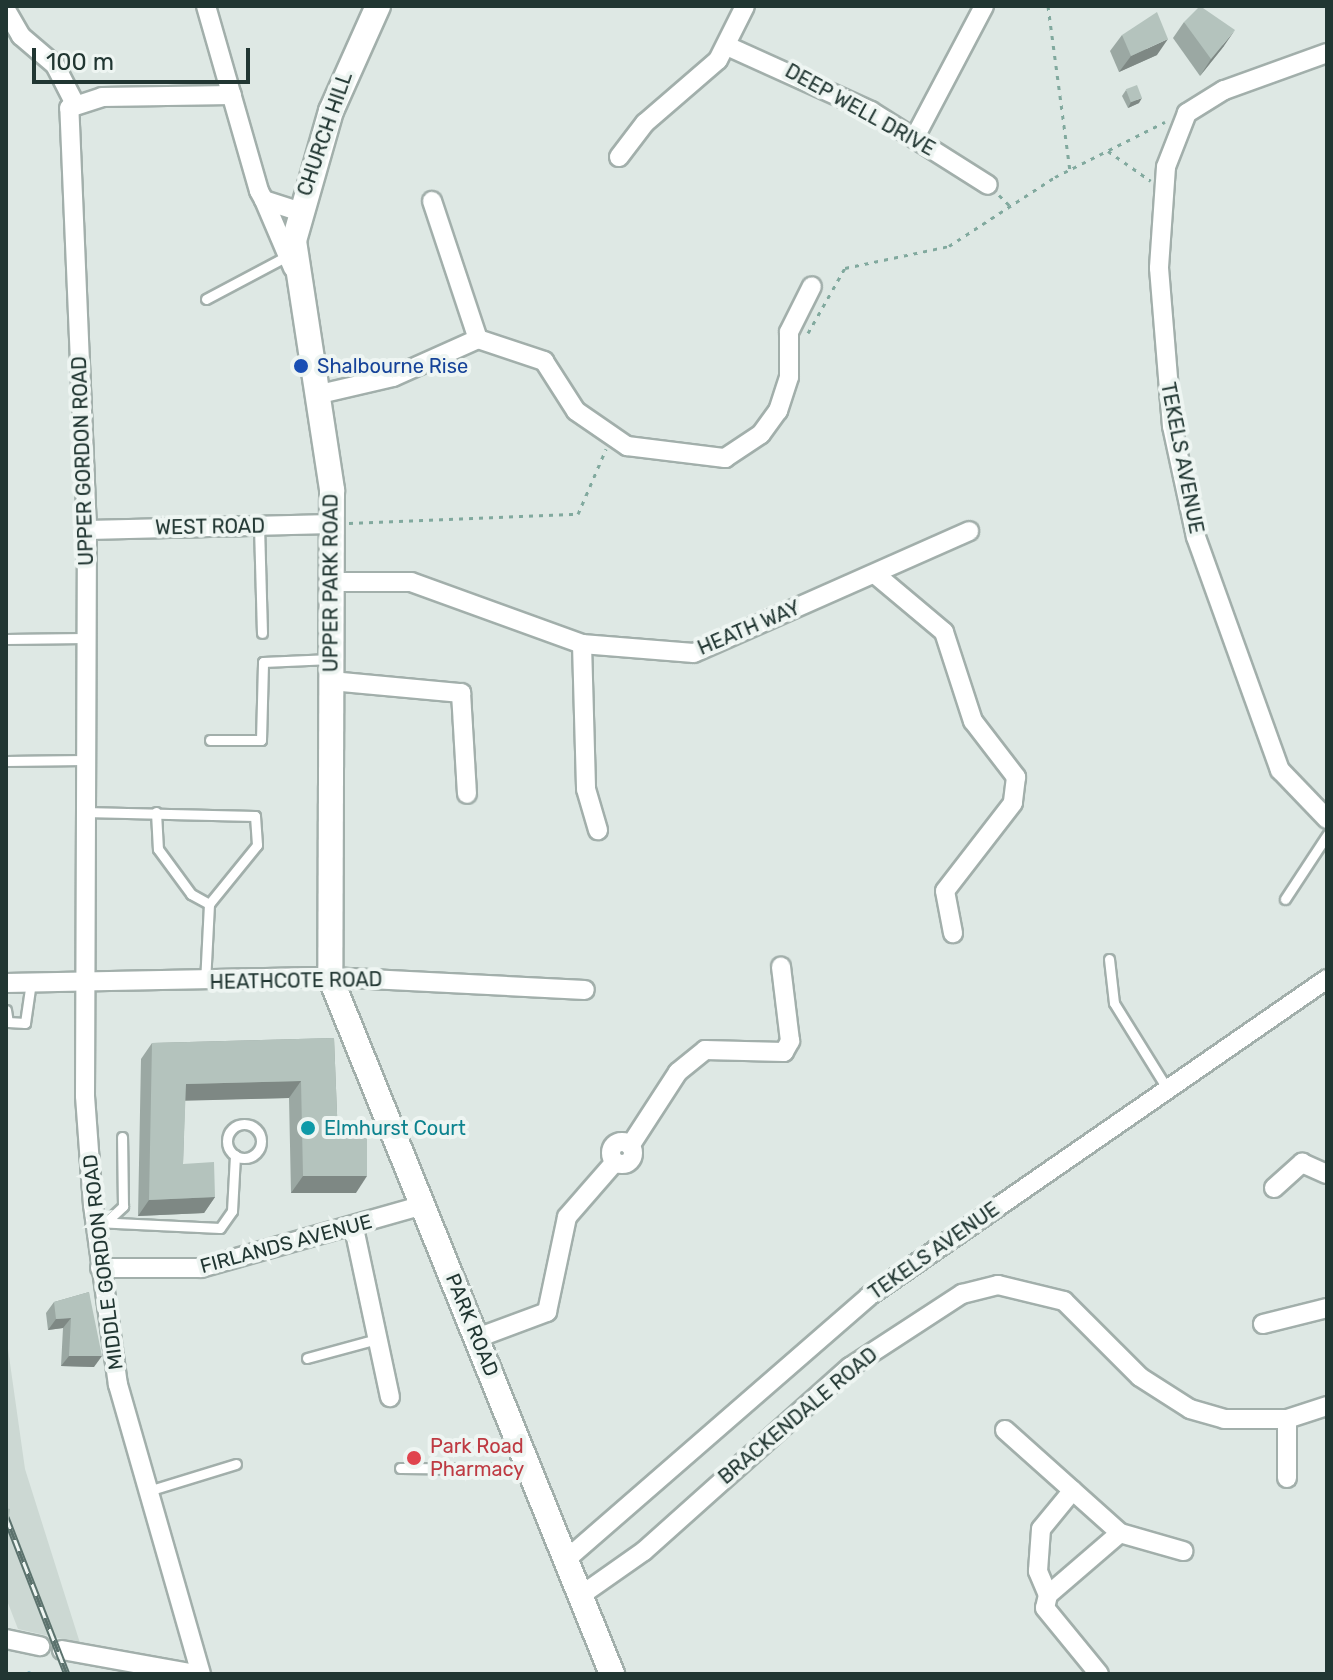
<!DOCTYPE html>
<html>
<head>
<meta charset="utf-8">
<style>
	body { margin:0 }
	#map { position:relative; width:1333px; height:1680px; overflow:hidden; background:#dee8e4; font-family:Rubik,sans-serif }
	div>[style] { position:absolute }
	.built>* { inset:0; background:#ccd8d3 }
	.stream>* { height:4px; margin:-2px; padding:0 2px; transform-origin:2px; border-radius:2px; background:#8abdca }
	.path>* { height:3px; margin-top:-1.5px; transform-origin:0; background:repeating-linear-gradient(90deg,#81a99e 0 4px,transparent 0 10px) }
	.roads { filter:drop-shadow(2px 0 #a2afab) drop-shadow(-2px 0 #a2afab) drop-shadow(0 2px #a2afab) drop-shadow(0 -2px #a2afab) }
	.lane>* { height:9px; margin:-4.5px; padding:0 4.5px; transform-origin:4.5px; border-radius:4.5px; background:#fff }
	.lane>.ring { margin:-4.5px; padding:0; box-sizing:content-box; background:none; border:9px solid #fff; border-radius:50% }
	.street>* { height:18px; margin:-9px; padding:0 9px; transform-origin:9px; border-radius:9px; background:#fff }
	.street>.ring { margin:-9px; padding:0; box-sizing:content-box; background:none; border:18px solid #fff; border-radius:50% }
	.secondary>* { height:24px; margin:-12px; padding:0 12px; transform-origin:12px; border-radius:12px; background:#fff }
	.rail>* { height:7px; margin-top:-3.5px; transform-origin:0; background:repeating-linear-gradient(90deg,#eef5f2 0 12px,#5b726d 0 24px); box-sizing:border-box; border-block:2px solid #5b726d }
	.wall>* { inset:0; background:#9ba8a3 }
	.shaded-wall>* { inset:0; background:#7e8884 }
	.building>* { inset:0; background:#b4c3bd; transform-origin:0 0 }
	.dots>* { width:22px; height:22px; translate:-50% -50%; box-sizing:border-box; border:4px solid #eef5f2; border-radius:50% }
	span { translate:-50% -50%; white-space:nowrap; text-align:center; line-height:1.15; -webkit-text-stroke:8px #eef5f2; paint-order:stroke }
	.street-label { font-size:20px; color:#213632 }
	.transit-label { font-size:20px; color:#164399 }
	.left { translate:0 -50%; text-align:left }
	.culture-label { font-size:20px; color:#0d838f }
	.health-label { font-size:20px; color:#be3a42 }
	.frame { position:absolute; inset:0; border:8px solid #213632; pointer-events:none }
	.scale { position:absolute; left:32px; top:48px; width:218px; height:36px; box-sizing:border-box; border:4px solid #213632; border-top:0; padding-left:10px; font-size:24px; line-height:28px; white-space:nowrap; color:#213632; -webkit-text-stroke:6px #eef5f2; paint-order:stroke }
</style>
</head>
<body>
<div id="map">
	<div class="built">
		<i style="clip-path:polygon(6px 1335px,25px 1469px,80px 1643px,18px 1629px,6px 1598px)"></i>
	</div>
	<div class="stream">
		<i style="left:29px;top:1673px;width:1px;rotate:45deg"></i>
	</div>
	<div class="path">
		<i style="left:1048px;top:6px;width:165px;rotate:82.4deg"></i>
		<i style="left:1108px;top:151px;width:52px;rotate:34.9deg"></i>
		<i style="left:999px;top:195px;width:16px;rotate:45deg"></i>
		<i style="left:808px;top:333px;width:75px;rotate:-60.4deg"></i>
		<i style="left:845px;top:268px;width:106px;rotate:-11.9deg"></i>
		<i style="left:949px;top:246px;width:126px;rotate:-33.1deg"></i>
		<i style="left:1055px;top:177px;width:123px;rotate:-26.6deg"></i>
		<i style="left:349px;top:523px;width:229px;rotate:-2.3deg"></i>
		<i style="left:578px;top:514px;width:71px;rotate:-66.7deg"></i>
		<i style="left:336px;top:1139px;width:39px;rotate:-6deg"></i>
	</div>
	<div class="roads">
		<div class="lane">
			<i style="left:206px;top:299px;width:87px;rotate:-28deg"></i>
			<i style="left:259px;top:526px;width:107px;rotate:88.4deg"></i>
			<i style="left:6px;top:639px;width:79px;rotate:-0.7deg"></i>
			<i style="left:210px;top:740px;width:51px"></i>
			<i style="left:261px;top:740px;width:78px;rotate:-88.5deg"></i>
			<i style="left:263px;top:662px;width:68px;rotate:-2.5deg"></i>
			<i style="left:6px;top:761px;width:78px;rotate:-0.7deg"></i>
			<i style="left:84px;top:812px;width:171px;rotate:1.3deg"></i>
			<i style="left:255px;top:816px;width:29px;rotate:86deg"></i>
			<i style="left:257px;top:845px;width:76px;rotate:129.1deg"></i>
			<i style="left:209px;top:904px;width:78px;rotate:92.9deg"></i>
			<i style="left:156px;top:812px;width:37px;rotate:87deg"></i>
			<i style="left:158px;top:849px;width:56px;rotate:53.7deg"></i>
			<i style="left:191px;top:894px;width:21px;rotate:29deg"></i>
			<i style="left:1285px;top:899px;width:77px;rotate:-56.7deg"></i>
			<i style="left:1109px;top:959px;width:44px;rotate:83.5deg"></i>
			<i style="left:1114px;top:1003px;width:102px;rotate:58.2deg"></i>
			<i style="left:6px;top:1010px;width:12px;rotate:81deg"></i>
			<i style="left:8px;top:1022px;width:17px;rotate:3deg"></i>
			<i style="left:25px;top:1023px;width:41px;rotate:-81.7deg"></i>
			<i class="ring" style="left:227px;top:1124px;width:25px;height:25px"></i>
			<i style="left:95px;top:1222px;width:125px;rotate:2.7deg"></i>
			<i style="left:220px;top:1228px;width:21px;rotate:-55deg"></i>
			<i style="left:232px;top:1211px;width:56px;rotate:-86.9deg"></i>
			<i style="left:105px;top:1223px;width:25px;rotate:-43deg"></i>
			<i style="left:123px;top:1206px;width:69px;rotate:-90.8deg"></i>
			<i style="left:307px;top:1358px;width:73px;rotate:-15.2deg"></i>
			<i style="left:400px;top:1468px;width:124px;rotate:0.5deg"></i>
			<i style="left:148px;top:1491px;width:92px;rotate:-17.1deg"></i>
		</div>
		<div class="street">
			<i style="left:206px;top:6px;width:192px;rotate:74deg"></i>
			<i style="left:259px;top:191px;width:10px;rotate:61deg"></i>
			<i style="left:264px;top:200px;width:36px;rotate:18deg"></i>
			<i style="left:6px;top:10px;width:30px;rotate:60deg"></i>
			<i style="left:21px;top:36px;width:45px;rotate:40.5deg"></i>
			<i style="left:55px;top:65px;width:42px;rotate:62.8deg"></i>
			<i style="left:727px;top:46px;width:158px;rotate:24.3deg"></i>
			<i style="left:871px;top:111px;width:138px;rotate:32.3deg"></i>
			<i style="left:1327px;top:53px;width:109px;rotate:160.2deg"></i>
			<i style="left:1224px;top:90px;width:44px;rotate:148.1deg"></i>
			<i style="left:1187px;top:113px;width:58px;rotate:111.3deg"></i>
			<i style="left:1166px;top:167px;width:101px;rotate:94deg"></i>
			<i style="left:1159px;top:268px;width:159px;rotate:85.3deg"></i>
			<i style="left:1172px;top:426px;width:114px;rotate:77.8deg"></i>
			<i style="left:1196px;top:537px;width:248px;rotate:70.2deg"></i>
			<i style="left:1280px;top:770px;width:68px;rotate:46.2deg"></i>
			<i style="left:915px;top:137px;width:148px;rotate:-62.2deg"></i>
			<i style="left:619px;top:157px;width:43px;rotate:-52.6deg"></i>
			<i style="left:645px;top:123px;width:96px;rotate:-40.8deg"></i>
			<i style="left:718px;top:60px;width:60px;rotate:-63.4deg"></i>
			<i style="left:264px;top:200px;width:74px;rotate:66.9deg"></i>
			<i style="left:432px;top:201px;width:145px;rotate:71.6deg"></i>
			<i style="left:320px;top:394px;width:75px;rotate:-13.1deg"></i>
			<i style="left:393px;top:377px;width:93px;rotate:-24.1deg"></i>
			<i style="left:478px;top:339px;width:70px;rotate:18.4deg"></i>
			<i style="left:544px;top:361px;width:59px;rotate:57.4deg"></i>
			<i style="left:576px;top:411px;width:62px;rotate:34.5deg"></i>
			<i style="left:627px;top:446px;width:99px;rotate:7deg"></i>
			<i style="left:725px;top:458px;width:43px;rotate:-33.7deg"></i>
			<i style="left:761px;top:434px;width:29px;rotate:-54deg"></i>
			<i style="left:778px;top:411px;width:36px;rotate:-72deg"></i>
			<i style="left:789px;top:377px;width:45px;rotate:-90deg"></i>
			<i style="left:789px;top:332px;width:51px;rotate:-63.4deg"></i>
			<i style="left:87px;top:530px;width:246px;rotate:-1.4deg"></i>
			<i style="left:875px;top:574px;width:90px;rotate:40deg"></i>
			<i style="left:944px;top:632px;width:94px;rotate:72deg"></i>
			<i style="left:973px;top:721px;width:71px;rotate:52.5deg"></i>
			<i style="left:1016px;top:777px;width:26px;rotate:97deg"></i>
			<i style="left:1013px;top:803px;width:111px;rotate:127.7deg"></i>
			<i style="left:945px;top:891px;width:43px;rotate:79.2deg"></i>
			<i style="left:332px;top:582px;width:79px"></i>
			<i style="left:411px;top:582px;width:182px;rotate:19.9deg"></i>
			<i style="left:582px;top:644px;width:112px;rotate:4.6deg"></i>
			<i style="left:694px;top:653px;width:301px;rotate:-23.9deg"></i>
			<i style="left:582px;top:644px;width:145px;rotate:88.4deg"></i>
			<i style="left:586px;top:789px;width:43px;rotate:73.7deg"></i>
			<i style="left:331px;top:681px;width:131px;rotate:5.3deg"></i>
			<i style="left:461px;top:693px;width:101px;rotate:86.6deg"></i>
			<i style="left:6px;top:983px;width:324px;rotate:-1.1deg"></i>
			<i style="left:330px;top:977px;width:255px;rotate:2.9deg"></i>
			<i class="ring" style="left:611px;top:1142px;width:4px;height:4px"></i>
			<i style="left:630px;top:1146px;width:88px;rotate:-57deg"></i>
			<i style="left:678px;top:1072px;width:35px;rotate:-39deg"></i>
			<i style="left:705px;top:1050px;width:79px;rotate:1.5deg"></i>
			<i style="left:784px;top:1052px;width:13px;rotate:-61deg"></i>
			<i style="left:790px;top:1041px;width:75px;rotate:-96.9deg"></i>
			<i style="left:1274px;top:1188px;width:38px;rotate:-42deg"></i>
			<i style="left:1302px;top:1163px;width:27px;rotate:24deg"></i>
			<i style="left:354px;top:1228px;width:173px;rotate:78deg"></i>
			<i style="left:100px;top:1268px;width:101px"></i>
			<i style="left:201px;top:1268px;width:231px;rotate:-15.8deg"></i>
			<i style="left:1263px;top:1324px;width:66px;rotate:-14deg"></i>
			<i style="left:477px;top:1338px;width:75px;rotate:-20.4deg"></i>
			<i style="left:547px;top:1312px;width:97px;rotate:-78.1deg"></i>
			<i style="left:567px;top:1217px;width:73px;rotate:-48.9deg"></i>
			<i style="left:1005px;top:1430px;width:154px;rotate:41.8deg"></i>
			<i style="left:1120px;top:1533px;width:95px;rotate:139.3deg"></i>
			<i style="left:1048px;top:1595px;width:13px;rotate:103deg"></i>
			<i style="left:1045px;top:1608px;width:85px;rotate:50.7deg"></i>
			<i style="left:1287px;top:1478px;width:59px;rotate:-90deg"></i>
			<i style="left:1120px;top:1533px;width:66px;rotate:15.9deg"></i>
			<i style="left:568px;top:1558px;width:399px;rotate:-41deg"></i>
			<i style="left:869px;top:1296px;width:557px;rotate:-34.69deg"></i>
			<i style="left:1048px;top:1595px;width:26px;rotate:-113deg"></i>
			<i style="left:1038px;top:1571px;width:42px;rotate:-85.9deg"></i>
			<i style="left:1041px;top:1529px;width:50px;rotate:-50.6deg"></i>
			<i style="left:580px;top:1596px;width:78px;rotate:-35.1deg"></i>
			<i style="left:644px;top:1551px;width:276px;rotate:-41.8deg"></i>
			<i style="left:850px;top:1367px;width:134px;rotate:-33.1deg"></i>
			<i style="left:962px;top:1294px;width:37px;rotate:-14deg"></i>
			<i style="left:998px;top:1285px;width:68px;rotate:13.6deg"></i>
			<i style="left:1064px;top:1301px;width:107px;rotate:45deg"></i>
			<i style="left:1140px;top:1377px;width:59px;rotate:32.6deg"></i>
			<i style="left:1190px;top:1409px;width:35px;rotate:16deg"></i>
			<i style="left:1224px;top:1419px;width:63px"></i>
			<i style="left:1287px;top:1419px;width:42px;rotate:-18deg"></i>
			<i style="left:6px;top:1639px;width:35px;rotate:12deg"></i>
			<i style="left:62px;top:1650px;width:136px;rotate:10.2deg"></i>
			<i style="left:201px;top:1674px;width:301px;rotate:-106deg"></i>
			<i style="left:118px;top:1385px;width:182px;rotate:-97.9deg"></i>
			<i style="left:93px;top:1205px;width:109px;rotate:-94.2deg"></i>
			<i style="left:85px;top:1096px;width:566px;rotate:-89.8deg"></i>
			<i style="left:87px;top:530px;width:422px;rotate:-92.4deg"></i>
			<i style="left:69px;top:108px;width:35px;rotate:-18deg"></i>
			<i style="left:102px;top:97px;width:130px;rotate:-0.9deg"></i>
		</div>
		<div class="secondary">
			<i style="left:378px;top:6px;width:115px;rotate:114.1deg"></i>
			<i style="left:331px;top:111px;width:135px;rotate:105.9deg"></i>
			<i style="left:294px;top:241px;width:252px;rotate:81.3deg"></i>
			<i style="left:332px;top:490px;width:487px;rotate:90.2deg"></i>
			<i style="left:330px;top:977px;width:752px;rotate:67.97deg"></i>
		</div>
	</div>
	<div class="rail">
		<i style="left:6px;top:1517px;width:168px;rotate:68.8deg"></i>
	</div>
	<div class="wall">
		<i style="clip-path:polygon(1184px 22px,1224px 46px,1200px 76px,1173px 38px)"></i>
		<i style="clip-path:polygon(1122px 35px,1157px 55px,1119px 72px,1110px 51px)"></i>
		<i style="clip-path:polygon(1126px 90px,1139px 103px,1128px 108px,1122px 96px)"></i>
		<i style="clip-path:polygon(334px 1038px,338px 1138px,356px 1193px,291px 1193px,289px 1098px,185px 1100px,183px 1164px,215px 1197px,204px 1213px,138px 1216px,141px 1059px,152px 1043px)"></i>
		<i style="clip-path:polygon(89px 1292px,94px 1367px,61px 1366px,63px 1328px,48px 1330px,46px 1313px,54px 1302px)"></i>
	</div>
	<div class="shaded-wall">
		<i style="clip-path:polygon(1235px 30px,1224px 46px,1200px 76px,1211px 59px)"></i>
		<i style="clip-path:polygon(1168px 39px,1157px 55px,1119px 72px,1131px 56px)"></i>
		<i style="clip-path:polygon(1142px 98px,1139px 103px,1128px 108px,1131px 102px)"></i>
		<i style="clip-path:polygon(301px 1081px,289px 1098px,175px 1101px,186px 1084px)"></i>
		<i style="clip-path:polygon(303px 1176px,367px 1176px,356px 1193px,291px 1193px)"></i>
		<i style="clip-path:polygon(215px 1197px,204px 1213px,138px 1216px,149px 1200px)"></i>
		<i style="clip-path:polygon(71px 1318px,63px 1328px,48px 1330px,56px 1319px)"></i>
		<i style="clip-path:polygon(69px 1356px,102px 1356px,94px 1367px,61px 1366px)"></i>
	</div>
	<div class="building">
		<i style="clip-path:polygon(1200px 6px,1235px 30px,1211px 59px,1184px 22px)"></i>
		<i style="clip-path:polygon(1157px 12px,1168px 39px,1131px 56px,1122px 35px)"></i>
		<i style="left:1137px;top:85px;width:14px;height:12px;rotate:69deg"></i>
		<i style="clip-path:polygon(334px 1038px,338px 1138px,367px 1138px,367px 1176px,303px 1176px,301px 1081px,186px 1084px,183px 1164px,214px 1162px,215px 1197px,149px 1200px,152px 1043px)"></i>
		<i style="clip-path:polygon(89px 1292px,102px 1356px,69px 1356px,71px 1318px,56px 1319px,54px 1302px)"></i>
		<i style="clip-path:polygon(6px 1508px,10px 1509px,6px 1540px)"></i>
	</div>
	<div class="dots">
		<i style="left:301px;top:366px;background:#1a4fb4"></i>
		<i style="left:308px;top:1128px;background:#0f9aa8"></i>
		<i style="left:414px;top:1458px;background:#e0444e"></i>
	</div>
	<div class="street-label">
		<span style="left:860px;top:110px;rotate:29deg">DEEP WELL DRIVE</span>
		<span style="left:325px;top:134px;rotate:-71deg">CHURCH HILL</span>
		<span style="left:1182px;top:458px;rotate:79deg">TEKELS AVENUE</span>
		<span style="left:83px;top:461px;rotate:-92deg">UPPER GORDON ROAD</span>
		<span style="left:210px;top:527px;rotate:-1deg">WEST ROAD</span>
		<span style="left:331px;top:583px;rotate:-90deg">UPPER PARK ROAD</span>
		<span style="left:749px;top:628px;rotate:-23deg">HEATH WAY</span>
		<span style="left:296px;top:981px;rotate:-1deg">HEATHCOTE ROAD</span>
		<span style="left:286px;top:1244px;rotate:-15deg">FIRLANDS AVENUE</span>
		<span style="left:934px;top:1251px;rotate:-35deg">TEKELS AVENUE</span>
		<span style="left:103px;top:1262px;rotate:-97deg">MIDDLE GORDON ROAD</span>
		<span style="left:472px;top:1325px;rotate:68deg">PARK ROAD</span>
		<span style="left:798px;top:1416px;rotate:-40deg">BRACKENDALE ROAD</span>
	</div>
	<div class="transit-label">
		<span class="left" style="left:317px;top:366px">Shalbourne Rise</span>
	</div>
	<div class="culture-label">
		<span class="left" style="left:324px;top:1128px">Elmhurst Court</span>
	</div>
	<div class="health-label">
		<span class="left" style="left:430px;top:1458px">Park Road<br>Pharmacy</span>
	</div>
	<div class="frame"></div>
	<div class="scale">100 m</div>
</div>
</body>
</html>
